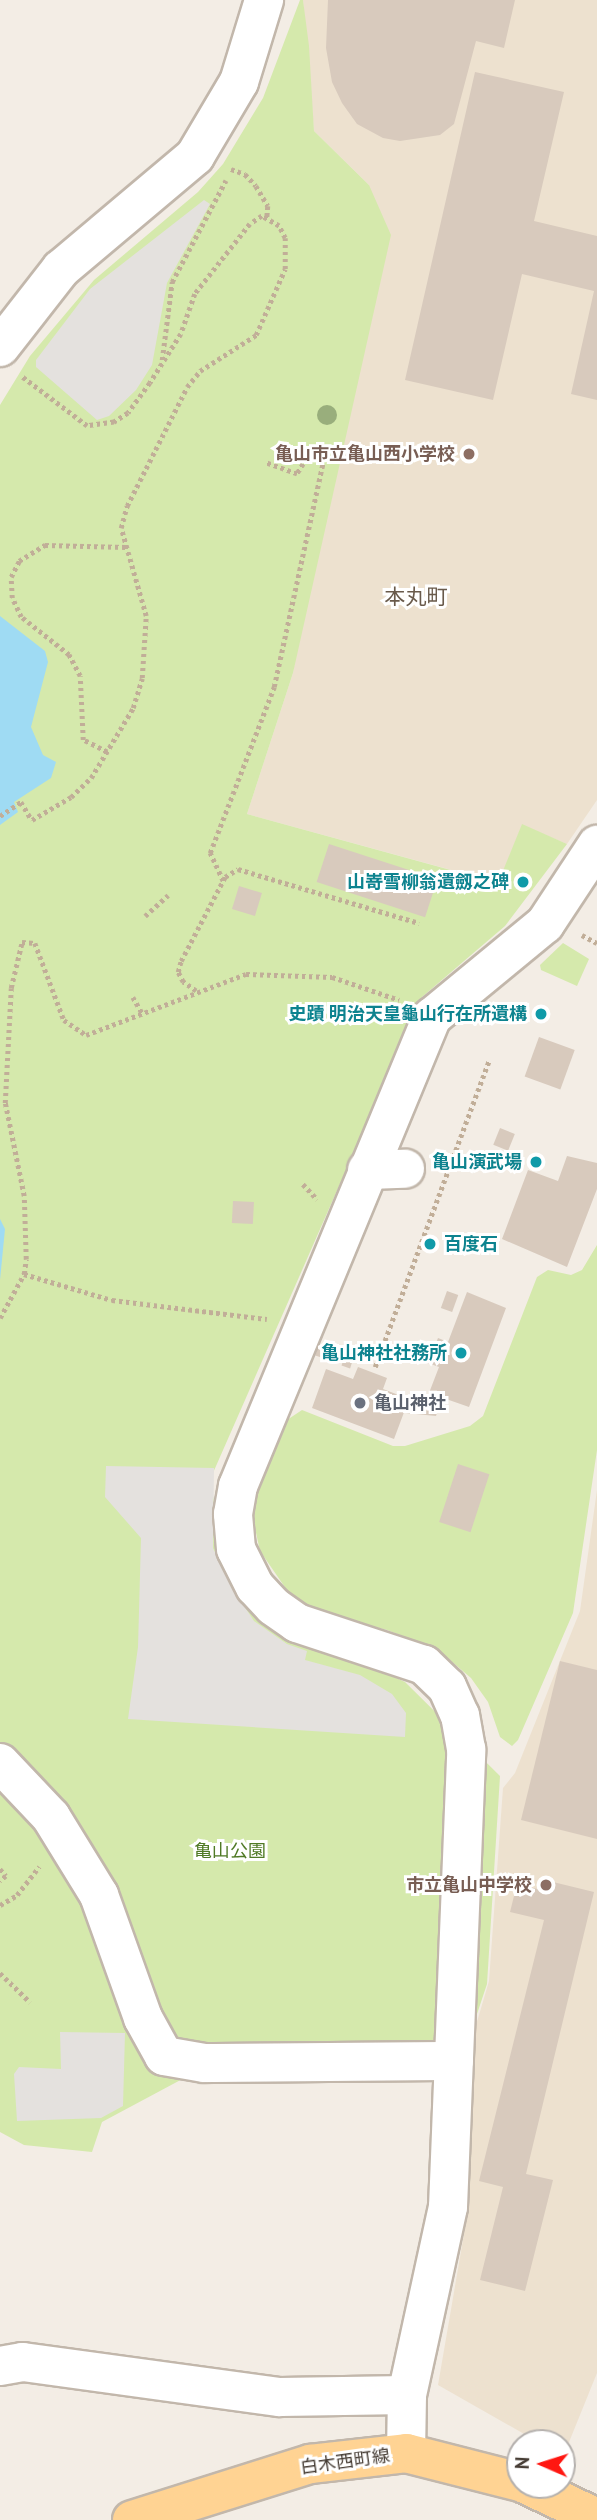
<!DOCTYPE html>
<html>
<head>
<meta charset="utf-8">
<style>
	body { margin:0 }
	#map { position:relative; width:597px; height:2520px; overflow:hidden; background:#f3ede5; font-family:"PT Sans","Noto Sans JP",sans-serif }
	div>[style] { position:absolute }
	.education>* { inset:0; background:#ede1cf }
	.green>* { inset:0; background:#d5e9ac }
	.parking>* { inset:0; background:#e4e1de }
	.water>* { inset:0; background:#9fdbf3 }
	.building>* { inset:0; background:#d8cabd; transform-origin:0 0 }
	.path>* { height:4.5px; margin-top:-2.25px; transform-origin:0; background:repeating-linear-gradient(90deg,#c1ae98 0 3.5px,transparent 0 7px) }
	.roads { filter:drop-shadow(2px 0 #c2b7ab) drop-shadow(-2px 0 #c2b7ab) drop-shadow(0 2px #c2b7ab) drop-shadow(0 -2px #c2b7ab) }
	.minor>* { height:38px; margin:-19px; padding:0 19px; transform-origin:19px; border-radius:19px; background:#fff }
	.major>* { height:38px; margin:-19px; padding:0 19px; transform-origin:19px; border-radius:19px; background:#ffd393 }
	.trees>* { width:20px; height:20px; margin:-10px; border-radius:50%; background:#99ae7c }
	.dots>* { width:19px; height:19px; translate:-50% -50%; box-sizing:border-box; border:4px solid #fff; border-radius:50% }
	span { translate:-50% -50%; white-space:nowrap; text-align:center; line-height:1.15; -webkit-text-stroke:6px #fff; paint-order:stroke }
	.education-label { font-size:18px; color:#785e54; font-weight:700 }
	.right { translate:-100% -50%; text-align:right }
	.culture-label { font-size:18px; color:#0d838f; font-weight:700 }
	.left { translate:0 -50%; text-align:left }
	.worship-label { font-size:18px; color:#5b616d; font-weight:700 }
	.park-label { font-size:18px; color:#507a26 }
	.street-label { font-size:18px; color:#463d35 }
	.quarter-label { font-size:21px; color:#695a4b }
	.north { position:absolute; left:506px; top:2429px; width:70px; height:70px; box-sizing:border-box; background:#fff; border:2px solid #b5b1ae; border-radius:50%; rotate:273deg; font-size:19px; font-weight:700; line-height:28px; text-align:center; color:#463d35 }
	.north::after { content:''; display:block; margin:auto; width:24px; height:32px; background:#ff1711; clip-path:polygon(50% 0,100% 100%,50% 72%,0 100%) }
</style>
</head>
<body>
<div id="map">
	<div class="education">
		<i style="clip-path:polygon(303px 0,597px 0,597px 800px,567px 844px,522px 825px,499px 883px,247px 814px,293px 673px,369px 185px,314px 131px)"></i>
		<i style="clip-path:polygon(597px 1490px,597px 2373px,563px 2457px,562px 2443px,540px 2443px,438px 2385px,464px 2234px,474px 2032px,489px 1981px,503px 1788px,515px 1773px,580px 1611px)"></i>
	</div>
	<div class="green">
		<i style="clip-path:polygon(300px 0,303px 0,309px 46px,314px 131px,369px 185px,391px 235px,293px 673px,247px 814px,498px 883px,522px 824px,567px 844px,505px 926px,422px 997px,209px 1482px,244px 1606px,405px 1682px,500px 1776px,487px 1984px,471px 2032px,471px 2081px,188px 2076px,102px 2122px,92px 2152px,24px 2145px,0 2132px,0 405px,30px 356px,94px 280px,198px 192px,223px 164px,263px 98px)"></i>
		<i style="clip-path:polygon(563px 943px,589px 959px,577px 986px,541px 970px,540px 965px)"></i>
		<i style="clip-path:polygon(597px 1245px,597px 1450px,573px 1613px,518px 1740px,512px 1746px,500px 1737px,488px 1702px,471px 1678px,437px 1649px,387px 1630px,314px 1611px,291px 1596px,260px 1551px,253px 1519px,255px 1493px,284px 1422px,302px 1410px,393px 1446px,405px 1446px,470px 1426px,483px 1416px,537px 1277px,548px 1270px,571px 1275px,582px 1270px)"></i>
	</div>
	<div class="parking">
		<i style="clip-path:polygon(204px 200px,210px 204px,167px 283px,152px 365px,136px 390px,109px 416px,97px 420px,36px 367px,36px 360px,90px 289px)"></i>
		<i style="clip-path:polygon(106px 1466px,214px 1468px,213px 1548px,231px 1586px,254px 1621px,287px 1644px,307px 1651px,305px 1660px,360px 1675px,392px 1694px,406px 1713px,405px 1737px,128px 1719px,138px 1647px,141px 1538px,105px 1497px)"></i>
		<i style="clip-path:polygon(60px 2032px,125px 2033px,123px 2106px,101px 2118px,17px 2121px,14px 2074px,19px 2067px,61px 2069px)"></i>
	</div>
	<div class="water">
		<i style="clip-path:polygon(0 616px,45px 651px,48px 662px,31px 727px,43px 755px,56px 762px,51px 778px,14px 802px,18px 812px,0 825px)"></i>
		<i style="clip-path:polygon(0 1219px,5px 1229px,0 1280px)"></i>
	</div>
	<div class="building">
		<i style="clip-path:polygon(328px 0,515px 0,504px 48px,476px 41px,454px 124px,440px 135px,400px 141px,383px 138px,357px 124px,342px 103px,332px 82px,326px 48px)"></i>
		<i style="clip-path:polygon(475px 72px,564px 92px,534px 221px,597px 236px,597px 400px,571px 394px,594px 291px,522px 274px,493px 400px,405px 380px)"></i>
		<i style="left:329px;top:844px;width:114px;height:40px;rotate:18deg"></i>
		<i style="left:239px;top:886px;width:24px;height:24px;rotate:17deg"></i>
		<i style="left:539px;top:1037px;width:38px;height:42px;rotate:20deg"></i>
		<i style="left:500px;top:1128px;width:16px;height:18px;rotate:22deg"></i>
		<i style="clip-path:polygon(567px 1156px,597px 1163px,597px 1189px,567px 1267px,502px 1239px,528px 1170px,558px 1181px)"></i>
		<i style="left:233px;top:1201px;width:21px;height:22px;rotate:3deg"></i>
		<i style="left:447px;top:1291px;width:12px;height:18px;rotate:20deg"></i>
		<i style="clip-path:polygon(467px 1292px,506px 1308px,469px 1407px,429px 1393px,439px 1367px,428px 1363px,438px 1338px,448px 1342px)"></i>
		<i style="left:318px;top:1347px;width:9px;height:9px;rotate:18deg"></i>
		<i style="left:344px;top:1358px;width:9px;height:8px;rotate:18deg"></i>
		<i style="clip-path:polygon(358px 1367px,387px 1378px,383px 1389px,409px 1399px,394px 1439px,312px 1408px,326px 1369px,353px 1379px)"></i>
		<i style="clip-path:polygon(436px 1399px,441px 1401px,436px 1416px,406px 1413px,407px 1408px,432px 1411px)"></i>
		<i style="left:458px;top:1464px;width:33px;height:61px;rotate:18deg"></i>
		<i style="clip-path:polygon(560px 1661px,597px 1670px,597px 1839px,521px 1820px)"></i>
		<i style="clip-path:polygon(553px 1882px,594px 1892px,526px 2174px,553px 2180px,525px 2291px,480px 2280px,503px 2187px,479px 2181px,544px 1920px,510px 1912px,517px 1884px,550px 1892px)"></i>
	</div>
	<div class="path">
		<i style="left:231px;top:169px;width:15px;rotate:20deg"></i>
		<i style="left:245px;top:174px;width:16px;rotate:47deg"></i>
		<i style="left:256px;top:186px;width:23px;rotate:59deg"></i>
		<i style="left:268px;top:206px;width:12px;rotate:95deg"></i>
		<i style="left:162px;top:360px;width:79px;rotate:-82.7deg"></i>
		<i style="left:172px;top:282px;width:115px;rotate:-62.1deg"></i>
		<i style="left:107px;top:752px;width:27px;rotate:-153deg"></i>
		<i style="left:83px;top:740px;width:64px;rotate:-92.7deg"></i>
		<i style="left:80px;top:676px;width:24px;rotate:-118deg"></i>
		<i style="left:69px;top:655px;width:61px;rotate:-141.6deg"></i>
		<i style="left:21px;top:617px;width:21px;rotate:-115deg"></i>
		<i style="left:12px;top:598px;width:21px;rotate:-93deg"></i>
		<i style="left:11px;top:577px;width:18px;rotate:-63deg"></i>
		<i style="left:19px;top:561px;width:31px;rotate:-32deg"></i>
		<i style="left:45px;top:545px;width:81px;rotate:1.4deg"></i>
		<i style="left:0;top:816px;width:25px;rotate:-34deg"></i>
		<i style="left:21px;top:802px;width:21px;rotate:59deg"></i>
		<i style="left:32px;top:820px;width:45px;rotate:-30.5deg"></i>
		<i style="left:71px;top:797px;width:28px;rotate:-44deg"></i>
		<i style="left:91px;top:778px;width:82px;rotate:-59deg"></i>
		<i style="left:133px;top:708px;width:31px;rotate:-73deg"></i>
		<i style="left:142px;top:678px;width:62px;rotate:-86.3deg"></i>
		<i style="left:146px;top:616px;width:91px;rotate:-105.9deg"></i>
		<i style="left:121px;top:528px;width:23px;rotate:-75deg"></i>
		<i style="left:127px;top:506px;width:133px;rotate:-63.2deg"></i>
		<i style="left:187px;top:387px;width:21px;rotate:-51deg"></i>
		<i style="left:200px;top:371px;width:67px;rotate:-32.7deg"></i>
		<i style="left:256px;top:335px;width:72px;rotate:-66.3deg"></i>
		<i style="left:285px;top:269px;width:31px;rotate:-90deg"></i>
		<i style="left:285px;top:238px;width:13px;rotate:-117deg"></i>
		<i style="left:279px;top:226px;width:20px;rotate:-150deg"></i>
		<i style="left:262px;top:216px;width:14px;rotate:146deg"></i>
		<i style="left:250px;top:224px;width:89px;rotate:128.2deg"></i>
		<i style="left:195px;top:294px;width:42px;rotate:109.3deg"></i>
		<i style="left:181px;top:334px;width:58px;rotate:122.3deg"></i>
		<i style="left:150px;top:383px;width:37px;rotate:126deg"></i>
		<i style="left:128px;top:413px;width:17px;rotate:147deg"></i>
		<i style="left:114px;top:422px;width:27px;rotate:172deg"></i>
		<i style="left:87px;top:426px;width:83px;rotate:-142.9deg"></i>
		<i style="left:223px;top:881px;width:31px;rotate:-115deg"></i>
		<i style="left:210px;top:853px;width:178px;rotate:-68.9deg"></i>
		<i style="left:274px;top:687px;width:235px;rotate:-77.7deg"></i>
		<i style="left:324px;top:457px;width:9px;rotate:-153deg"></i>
		<i style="left:316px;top:453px;width:10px;rotate:151deg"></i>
		<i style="left:307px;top:458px;width:19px;rotate:122deg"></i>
		<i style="left:297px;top:474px;width:32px;rotate:-160deg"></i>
		<i style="left:145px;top:916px;width:31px;rotate:-42deg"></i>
		<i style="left:582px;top:935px;width:17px;rotate:28deg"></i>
		<i style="left:196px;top:991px;width:16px;rotate:-145deg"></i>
		<i style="left:183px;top:982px;width:11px;rotate:-117deg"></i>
		<i style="left:178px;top:972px;width:11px;rotate:-75deg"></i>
		<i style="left:181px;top:961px;width:95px;rotate:-62.4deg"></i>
		<i style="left:225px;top:877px;width:15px;rotate:-32deg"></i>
		<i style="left:238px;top:869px;width:189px;rotate:16.6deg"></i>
		<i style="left:133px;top:997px;width:20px;rotate:60deg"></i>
		<i style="left:303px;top:1184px;width:21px;rotate:47deg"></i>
		<i style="left:24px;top:1274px;width:92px;rotate:16.5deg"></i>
		<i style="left:112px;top:1300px;width:156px;rotate:7deg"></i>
		<i style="left:0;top:1318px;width:50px;rotate:-61.4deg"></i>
		<i style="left:24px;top:1274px;width:15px;rotate:-82deg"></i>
		<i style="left:26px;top:1259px;width:63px;rotate:-91.8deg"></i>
		<i style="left:24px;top:1196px;width:95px;rotate:-101.5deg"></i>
		<i style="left:5px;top:1103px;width:115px;rotate:-87deg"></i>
		<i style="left:11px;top:988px;width:47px;rotate:-76.6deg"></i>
		<i style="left:22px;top:942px;width:13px;rotate:4deg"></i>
		<i style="left:35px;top:943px;width:82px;rotate:69.4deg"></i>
		<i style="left:64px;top:1020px;width:27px;rotate:34deg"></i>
		<i style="left:86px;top:1035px;width:171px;rotate:-20.9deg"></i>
		<i style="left:246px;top:974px;width:86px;rotate:2deg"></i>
		<i style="left:332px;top:977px;width:71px;rotate:18.9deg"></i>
		<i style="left:411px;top:1344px;width:17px;rotate:21deg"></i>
		<i style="left:375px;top:1367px;width:327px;rotate:-69.6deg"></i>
		<i style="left:0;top:1869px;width:9px;rotate:49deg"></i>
		<i style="left:6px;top:1876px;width:8px;rotate:140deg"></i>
		<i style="left:0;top:1905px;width:20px;rotate:-30deg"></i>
		<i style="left:17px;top:1895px;width:36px;rotate:-52deg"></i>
		<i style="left:0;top:1973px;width:42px;rotate:44deg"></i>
	</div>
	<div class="roads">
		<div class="minor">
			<i style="left:0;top:347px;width:99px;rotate:-52deg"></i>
			<i style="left:61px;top:269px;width:175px;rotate:-40.1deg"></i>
			<i style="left:195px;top:156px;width:86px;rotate:-59.3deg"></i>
			<i style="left:239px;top:82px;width:86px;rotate:-73deg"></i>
			<i style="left:367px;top:1170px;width:38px;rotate:-2deg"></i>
			<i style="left:0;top:1763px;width:74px;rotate:46.6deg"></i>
			<i style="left:51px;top:1817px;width:92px;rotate:58.4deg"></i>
			<i style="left:99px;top:1895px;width:131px;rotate:70.3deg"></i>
			<i style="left:143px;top:2018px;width:43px;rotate:61.1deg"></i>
			<i style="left:164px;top:2056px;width:41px;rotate:9.9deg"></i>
			<i style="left:204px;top:2063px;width:250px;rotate:-0.5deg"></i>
			<i style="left:0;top:2366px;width:23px;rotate:-10deg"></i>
			<i style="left:23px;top:2362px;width:259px;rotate:7.8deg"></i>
			<i style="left:280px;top:2397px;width:127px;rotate:-0.9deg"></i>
			<i style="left:406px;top:2453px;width:58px;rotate:-89deg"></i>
			<i style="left:407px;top:2395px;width:192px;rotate:-77.7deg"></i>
			<i style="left:448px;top:2207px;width:458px;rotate:-87.7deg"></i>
			<i style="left:466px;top:1749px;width:34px;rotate:-100deg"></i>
			<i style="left:460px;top:1716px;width:32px;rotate:-114deg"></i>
			<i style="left:447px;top:1687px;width:32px;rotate:-136deg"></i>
			<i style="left:424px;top:1665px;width:134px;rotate:-161.7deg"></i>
			<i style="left:297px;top:1623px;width:29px;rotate:-145deg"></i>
			<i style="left:273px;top:1606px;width:26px;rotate:-133deg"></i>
			<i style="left:255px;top:1587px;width:42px;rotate:-116.6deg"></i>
			<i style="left:236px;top:1549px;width:35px;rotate:-95deg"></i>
			<i style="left:233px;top:1514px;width:28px;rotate:-80deg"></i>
			<i style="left:238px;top:1486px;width:508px;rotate:-67.53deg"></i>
			<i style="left:432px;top:1017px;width:146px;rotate:-39.5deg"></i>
			<i style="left:545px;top:924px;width:95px;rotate:-56.6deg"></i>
		</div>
		<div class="major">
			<i style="left:527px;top:2485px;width:77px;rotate:25.2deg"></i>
			<i style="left:132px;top:2520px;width:187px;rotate:-17.5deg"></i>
			<i style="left:310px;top:2464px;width:97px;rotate:-6.5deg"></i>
			<i style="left:406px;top:2453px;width:118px;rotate:14.3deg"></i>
		</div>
	</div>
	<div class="trees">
		<i style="left:327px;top:415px"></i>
	</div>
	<div class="dots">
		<i style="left:469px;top:454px;background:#8d6e63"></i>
		<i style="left:523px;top:882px;background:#0f9aa8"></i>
		<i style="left:541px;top:1014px;background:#0f9aa8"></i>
		<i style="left:536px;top:1162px;background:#0f9aa8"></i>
		<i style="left:430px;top:1244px;background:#0f9aa8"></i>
		<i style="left:461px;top:1353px;background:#0f9aa8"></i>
		<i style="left:360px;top:1403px;background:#6b7280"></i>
		<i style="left:546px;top:1885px;background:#8d6e63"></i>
	</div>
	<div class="education-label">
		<span class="right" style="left:455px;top:454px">亀山市立亀山西小学校</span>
		<span class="right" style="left:532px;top:1885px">市立亀山中学校</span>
	</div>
	<div class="culture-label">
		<span class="right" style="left:509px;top:882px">山嵜雪柳翁遺劔之碑</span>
		<span class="right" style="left:527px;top:1014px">史蹟 明治天皇龜山行在所遺構</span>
		<span class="right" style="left:522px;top:1162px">亀山演武場</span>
		<span class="left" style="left:444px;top:1244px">百度石</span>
		<span class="right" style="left:447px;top:1353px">亀山神社社務所</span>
	</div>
	<div class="worship-label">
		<span class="left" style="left:374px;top:1403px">亀山神社</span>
	</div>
	<div class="park-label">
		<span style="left:230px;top:1851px">亀山公園</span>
	</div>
	<div class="street-label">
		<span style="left:345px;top:2462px;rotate:-8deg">白木西町線</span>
	</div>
	<div class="quarter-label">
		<span style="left:416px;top:597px">本丸町</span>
	</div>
	<div class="north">N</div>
</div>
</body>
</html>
